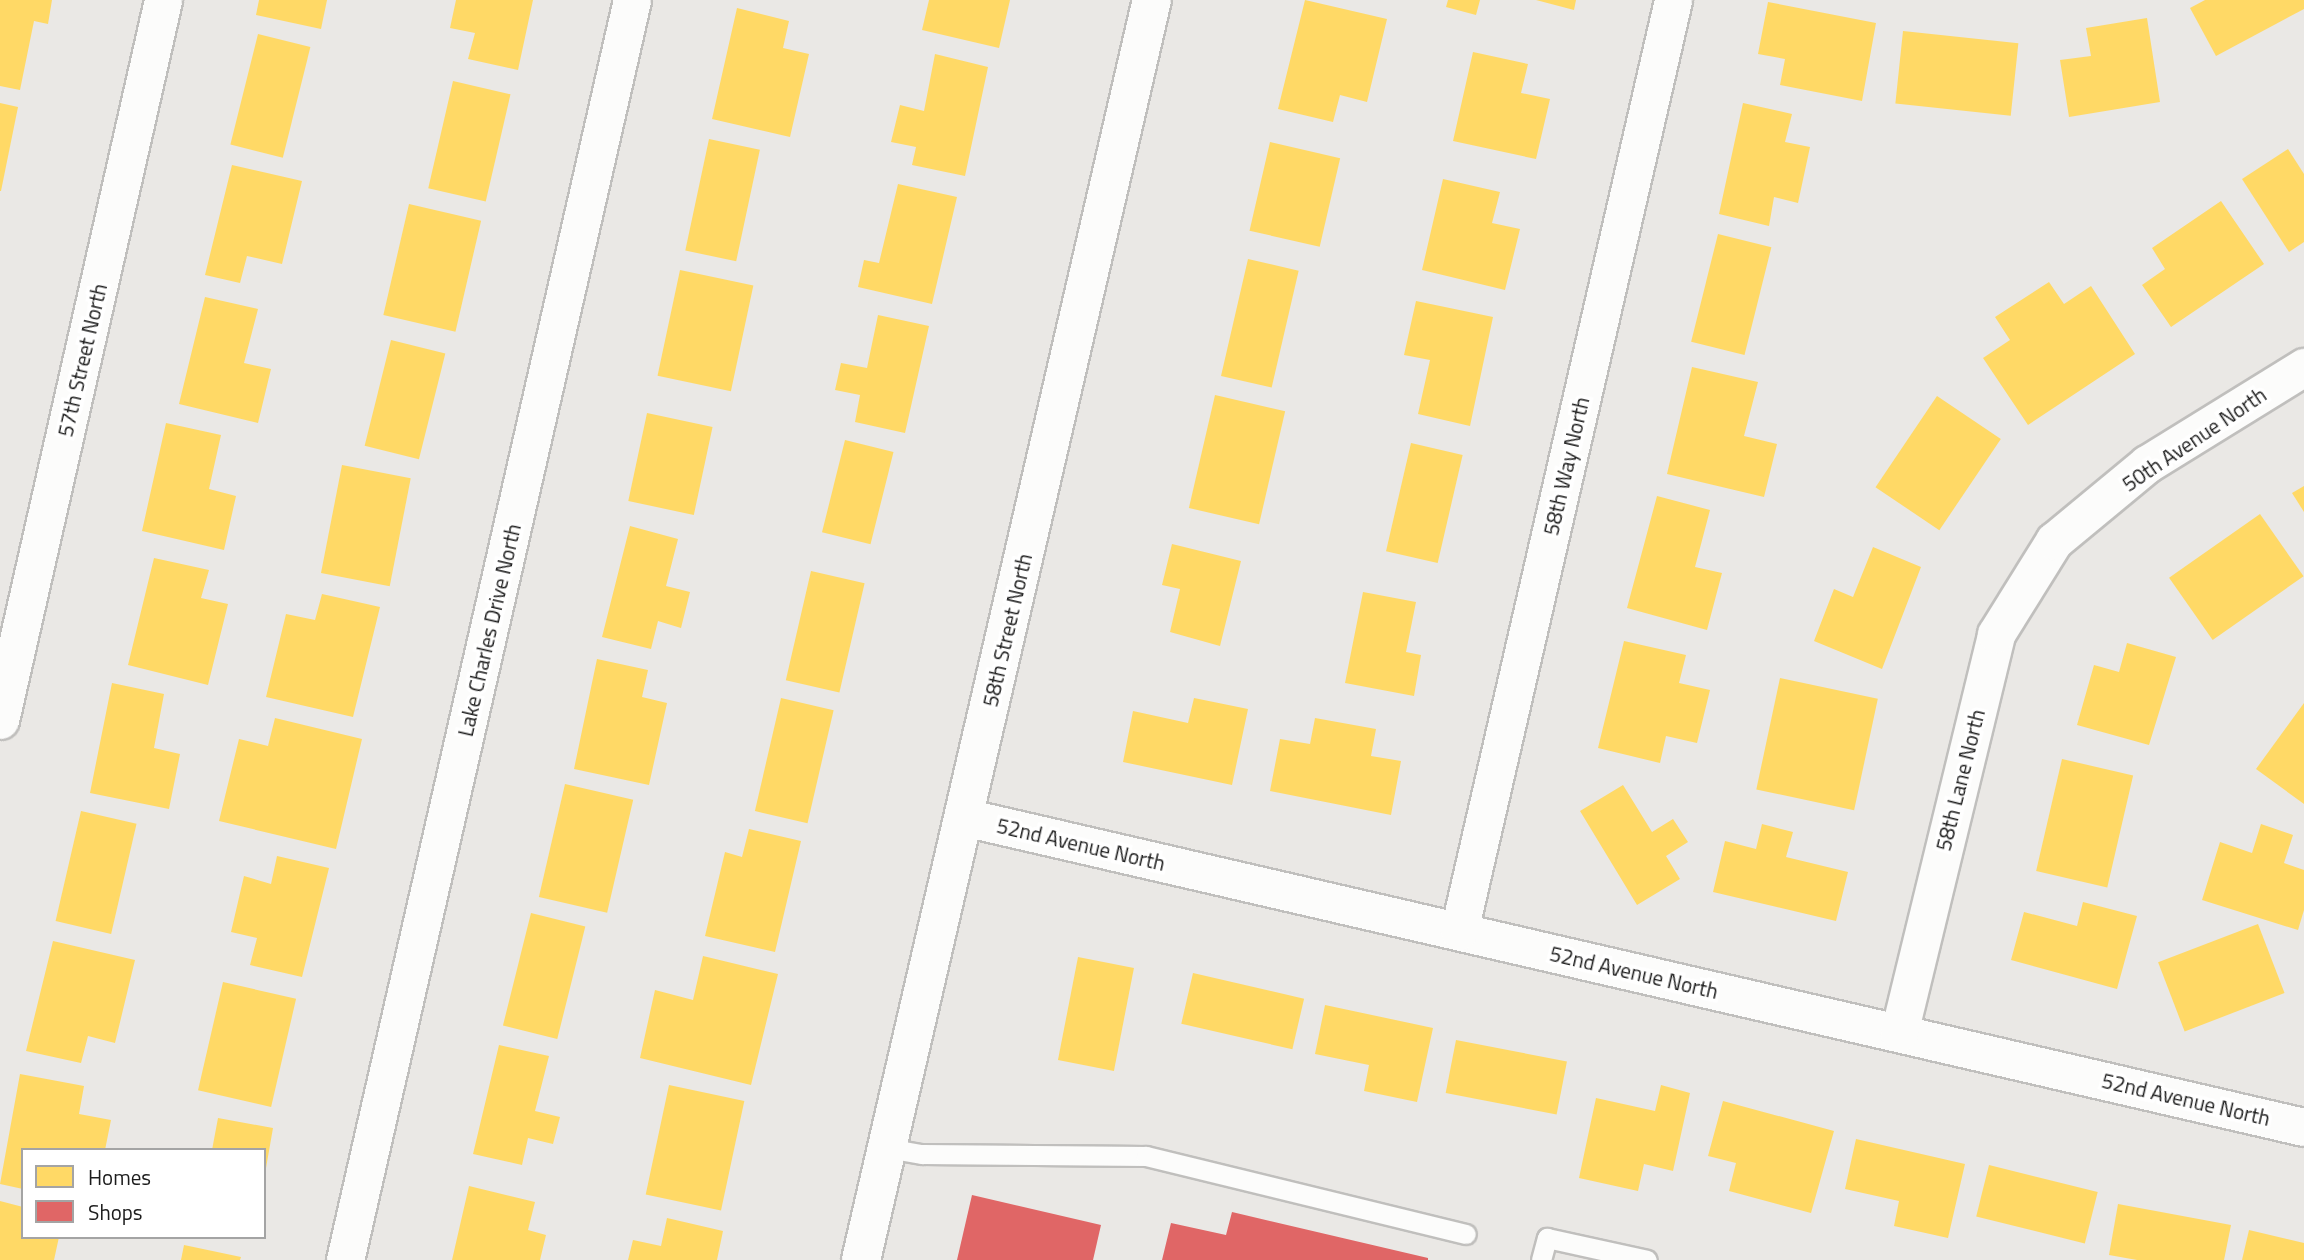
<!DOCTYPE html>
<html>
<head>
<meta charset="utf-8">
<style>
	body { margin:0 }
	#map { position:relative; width:2304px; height:1260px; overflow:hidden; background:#eae8e5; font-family:"Titillium Web",sans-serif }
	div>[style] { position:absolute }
	.homes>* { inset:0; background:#ffd966; transform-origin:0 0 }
	.shops>* { inset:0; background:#e06666 }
	.roads { filter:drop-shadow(2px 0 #c0bfbd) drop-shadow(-2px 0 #c0bfbd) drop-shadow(0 2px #c0bfbd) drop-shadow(0 -2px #c0bfbd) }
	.service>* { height:19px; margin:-9.5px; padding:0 9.5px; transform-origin:9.5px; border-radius:9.5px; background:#fcfcfb }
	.minor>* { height:37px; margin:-18.5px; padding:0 18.5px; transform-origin:18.5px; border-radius:18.5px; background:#fcfcfb }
	.tertiary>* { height:38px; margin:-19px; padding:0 19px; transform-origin:19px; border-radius:19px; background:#fcfcfb }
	span { translate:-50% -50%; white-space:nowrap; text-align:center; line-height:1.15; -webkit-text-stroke:7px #fff; paint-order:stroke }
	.street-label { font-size:21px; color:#1c1c1c }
	.legend { position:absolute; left:21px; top:1148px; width:245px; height:91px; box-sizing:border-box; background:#fff; border:2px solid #a4a4a4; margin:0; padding:9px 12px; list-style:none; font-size:21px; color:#1c1c1c }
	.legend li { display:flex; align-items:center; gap:14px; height:35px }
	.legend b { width:35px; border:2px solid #a4a4a4 }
</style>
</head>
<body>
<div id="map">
	<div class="homes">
		<i style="clip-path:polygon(0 0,52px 0,48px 24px,34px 21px,20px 90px,0 86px)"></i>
		<i style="clip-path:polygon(259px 0,327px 0,321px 29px,256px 15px)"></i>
		<i style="clip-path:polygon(456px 0,533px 0,518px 70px,468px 59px,475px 33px,450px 28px)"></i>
		<i style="clip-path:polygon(929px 0,1010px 0,999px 48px,922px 30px)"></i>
		<i style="clip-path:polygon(1305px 0,1387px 19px,1367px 102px,1340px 95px,1333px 122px,1278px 109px)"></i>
		<i style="clip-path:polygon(1448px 0,1480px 0,1476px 15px,1446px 7px)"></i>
		<i style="clip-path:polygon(1536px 0,1576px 0,1574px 10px)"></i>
		<i style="clip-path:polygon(2205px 0,2304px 0,2304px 9px,2216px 56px,2190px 8px)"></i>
		<i style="clip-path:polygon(1768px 2px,1876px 23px,1862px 101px,1780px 85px,1785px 59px,1758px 54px)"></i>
		<i style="clip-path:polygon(737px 8px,789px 21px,783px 48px,809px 54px,790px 137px,712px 119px)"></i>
		<i style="clip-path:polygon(2147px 18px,2160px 102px,2069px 117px,2060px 60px,2091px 56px,2086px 28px)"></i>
		<i style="left:1903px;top:31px;width:116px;height:73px;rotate:6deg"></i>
		<i style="left:258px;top:34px;width:54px;height:114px;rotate:14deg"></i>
		<i style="clip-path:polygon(1473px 52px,1528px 64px,1521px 93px,1550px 99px,1536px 159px,1453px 141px)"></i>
		<i style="clip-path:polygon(935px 54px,988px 67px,965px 176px,912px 165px,916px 147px,891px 142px,900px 105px,924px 111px)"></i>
		<i style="left:453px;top:81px;width:59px;height:110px;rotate:13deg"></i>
		<i style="clip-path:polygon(0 103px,18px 107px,1px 191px,0 191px)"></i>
		<i style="clip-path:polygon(1743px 103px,1792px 114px,1785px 142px,1810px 147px,1798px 203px,1774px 197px,1769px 226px,1719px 214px)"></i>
		<i style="left:709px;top:139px;width:52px;height:114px;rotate:12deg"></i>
		<i style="left:1270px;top:142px;width:72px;height:91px;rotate:13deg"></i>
		<i style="clip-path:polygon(2288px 149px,2304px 174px,2304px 242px,2289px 252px,2242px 179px)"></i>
		<i style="clip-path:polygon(232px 165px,302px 181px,282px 264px,247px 256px,240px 283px,205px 275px)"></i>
		<i style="clip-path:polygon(1443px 179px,1500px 192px,1492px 223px,1520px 229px,1505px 290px,1422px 270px)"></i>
		<i style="clip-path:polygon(898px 184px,957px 197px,932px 304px,858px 287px,864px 260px,879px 263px)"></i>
		<i style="clip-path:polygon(2221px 201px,2264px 264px,2171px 327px,2142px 285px,2165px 269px,2152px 248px)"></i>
		<i style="left:409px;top:204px;width:74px;height:114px;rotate:13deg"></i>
		<i style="left:1718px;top:234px;width:55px;height:111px;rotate:14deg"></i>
		<i style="left:1248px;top:259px;width:52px;height:120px;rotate:13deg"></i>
		<i style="left:680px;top:270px;width:75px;height:108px;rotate:12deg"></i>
		<i style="clip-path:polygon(2049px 282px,2064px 304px,2091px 286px,2135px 354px,2028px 425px,1983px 358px,2010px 340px,1995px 317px)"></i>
		<i style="clip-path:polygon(205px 297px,258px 309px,244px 363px,271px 369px,258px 423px,179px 404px)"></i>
		<i style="clip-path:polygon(1416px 301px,1493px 317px,1470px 426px,1418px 414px,1430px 360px,1404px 355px)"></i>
		<i style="clip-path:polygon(878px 315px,929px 326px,905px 433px,855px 422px,860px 395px,835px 390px,841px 363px,867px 368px)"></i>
		<i style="left:391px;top:340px;width:56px;height:109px;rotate:14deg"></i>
		<i style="clip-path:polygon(1692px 367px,1758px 382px,1744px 436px,1777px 444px,1764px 497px,1667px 474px)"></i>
		<i style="left:1215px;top:395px;width:72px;height:116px;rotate:13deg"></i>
		<i style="left:1937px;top:396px;width:77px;height:110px;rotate:34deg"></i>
		<i style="left:647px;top:413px;width:67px;height:90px;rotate:12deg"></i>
		<i style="clip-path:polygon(166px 423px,221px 435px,209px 489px,236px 496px,224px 550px,142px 531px)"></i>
		<i style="left:845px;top:440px;width:50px;height:95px;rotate:14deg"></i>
		<i style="left:1411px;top:443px;width:53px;height:111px;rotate:13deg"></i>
		<i style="left:342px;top:465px;width:70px;height:110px;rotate:11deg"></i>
		<i style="clip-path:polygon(2304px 486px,2304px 512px,2292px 493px)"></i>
		<i style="clip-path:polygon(1657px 496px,1710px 510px,1695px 567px,1722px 573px,1707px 630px,1627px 608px)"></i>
		<i style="left:2260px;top:514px;width:76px;height:111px;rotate:55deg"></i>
		<i style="clip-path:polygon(630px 526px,678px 539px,666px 586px,690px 592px,681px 628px,658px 621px,651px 649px,602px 637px)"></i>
		<i style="clip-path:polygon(1172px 544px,1241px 561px,1220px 646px,1170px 632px,1180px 589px,1162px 585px)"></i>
		<i style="clip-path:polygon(1873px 547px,1921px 567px,1882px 669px,1814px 641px,1834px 589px,1853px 597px)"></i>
		<i style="clip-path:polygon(154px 558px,209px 570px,201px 598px,228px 604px,208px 685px,128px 665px)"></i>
		<i style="left:811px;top:571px;width:55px;height:112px;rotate:13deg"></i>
		<i style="clip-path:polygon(1363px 592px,1416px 602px,1406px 652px,1421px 655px,1414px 696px,1345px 683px)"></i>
		<i style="clip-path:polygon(322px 594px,380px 607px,353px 717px,266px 697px,286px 614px,315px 620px)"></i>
		<i style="clip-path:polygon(1624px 641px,1686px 655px,1679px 683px,1710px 690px,1697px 743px,1666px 736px,1660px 763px,1598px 748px)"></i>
		<i style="clip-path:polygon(2127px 643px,2176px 657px,2149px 745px,2077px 725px,2094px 665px,2119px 672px)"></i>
		<i style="clip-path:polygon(597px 659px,648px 670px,642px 697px,667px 703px,649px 785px,574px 769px)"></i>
		<i style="left:1780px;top:678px;width:100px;height:114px;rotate:12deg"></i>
		<i style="clip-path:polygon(112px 683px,164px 694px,154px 748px,180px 754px,169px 809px,90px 793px)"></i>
		<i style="left:781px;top:698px;width:54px;height:116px;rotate:13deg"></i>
		<i style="clip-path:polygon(1194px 698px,1248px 709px,1232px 785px,1123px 762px,1133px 711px,1188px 723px)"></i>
		<i style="clip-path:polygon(2304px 703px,2304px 804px,2256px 769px)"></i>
		<i style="clip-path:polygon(275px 718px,362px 739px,336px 849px,219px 821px,239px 739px,268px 746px)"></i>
		<i style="clip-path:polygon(1315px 718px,1376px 729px,1371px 756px,1401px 761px,1391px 815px,1270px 791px,1280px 739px,1310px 744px)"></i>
		<i style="left:2062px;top:759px;width:73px;height:115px;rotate:13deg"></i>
		<i style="left:565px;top:784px;width:70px;height:116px;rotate:13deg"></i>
		<i style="clip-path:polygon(1623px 785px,1652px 832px,1673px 819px,1688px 842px,1666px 856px,1680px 879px,1637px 905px,1580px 811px)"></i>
		<i style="left:81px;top:811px;width:57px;height:113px;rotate:13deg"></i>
		<i style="clip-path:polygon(1762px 824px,1793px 832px,1786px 857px,1848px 872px,1836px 921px,1713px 892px,1725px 841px,1756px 849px)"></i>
		<i style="clip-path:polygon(2261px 824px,2293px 835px,2284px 863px,2304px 870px,2304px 910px,2298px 930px,2202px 900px,2220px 842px,2252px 853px)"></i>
		<i style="clip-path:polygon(749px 829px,801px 841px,775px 952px,705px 936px,725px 852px,742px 857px)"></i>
		<i style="clip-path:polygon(277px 856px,329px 868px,302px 977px,250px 965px,257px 938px,231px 932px,244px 876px,271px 884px)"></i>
		<i style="clip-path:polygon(2083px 902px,2137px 916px,2117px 989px,2011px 960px,2024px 912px,2077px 926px)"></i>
		<i style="left:531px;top:913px;width:56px;height:116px;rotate:14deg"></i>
		<i style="left:2258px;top:924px;width:74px;height:107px;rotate:69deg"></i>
		<i style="clip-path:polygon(53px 941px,135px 960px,115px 1043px,88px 1036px,81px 1063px,26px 1051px)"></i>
		<i style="clip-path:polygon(703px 956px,778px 974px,751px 1085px,640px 1058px,655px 990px,693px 1000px)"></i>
		<i style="left:1078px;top:957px;width:57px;height:105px;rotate:11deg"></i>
		<i style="left:1193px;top:973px;width:114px;height:52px;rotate:13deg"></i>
		<i style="left:223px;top:982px;width:75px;height:111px;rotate:13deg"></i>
		<i style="clip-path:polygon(1325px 1005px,1433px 1028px,1417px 1102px,1364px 1091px,1369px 1065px,1315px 1054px)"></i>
		<i style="left:1456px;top:1040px;width:113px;height:54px;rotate:11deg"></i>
		<i style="clip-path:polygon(499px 1045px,549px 1056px,535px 1111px,560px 1117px,553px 1144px,528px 1138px,522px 1165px,473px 1154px)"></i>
		<i style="clip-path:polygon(20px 1074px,84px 1086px,79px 1114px,111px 1120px,105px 1150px,23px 1150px,23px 1189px,0 1184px)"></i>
		<i style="left:669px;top:1085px;width:77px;height:112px;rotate:12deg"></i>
		<i style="clip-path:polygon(1661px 1085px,1690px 1093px,1673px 1171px,1644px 1164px,1638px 1191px,1579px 1178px,1596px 1098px,1655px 1111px)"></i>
		<i style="clip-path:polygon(1723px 1101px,1834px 1131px,1811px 1213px,1729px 1191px,1736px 1163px,1708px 1156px)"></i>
		<i style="clip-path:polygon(218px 1118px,273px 1128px,266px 1168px,264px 1150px,212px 1150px)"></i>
		<i style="clip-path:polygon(1856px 1139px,1965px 1164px,1948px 1238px,1894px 1226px,1899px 1201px,1845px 1189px)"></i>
		<i style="left:1989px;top:1165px;width:112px;height:53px;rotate:14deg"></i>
		<i style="clip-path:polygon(469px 1186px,535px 1202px,528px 1230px,546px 1235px,540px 1260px,452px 1260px)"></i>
		<i style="clip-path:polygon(0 1201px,23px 1207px,23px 1237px,59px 1237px,54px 1260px,0 1260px)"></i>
		<i style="clip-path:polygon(2118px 1204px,2231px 1225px,2224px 1260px,2137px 1260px,2109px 1255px)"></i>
		<i style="clip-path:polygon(667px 1218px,723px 1231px,717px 1260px,628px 1260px,633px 1240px,661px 1246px)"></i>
		<i style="clip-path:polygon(2249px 1230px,2304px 1243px,2304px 1260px,2242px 1260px)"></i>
		<i style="clip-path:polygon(184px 1245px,241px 1257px,240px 1260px,181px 1260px)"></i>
	</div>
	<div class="shops">
		<i style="clip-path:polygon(972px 1195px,1101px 1225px,1093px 1260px,957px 1260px)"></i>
		<i style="clip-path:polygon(1232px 1212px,1428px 1258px,1428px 1260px,1162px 1260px,1171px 1223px,1226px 1235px)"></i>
	</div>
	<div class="roads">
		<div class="service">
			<i style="left:887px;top:1148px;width:36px;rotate:10deg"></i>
			<i style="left:922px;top:1154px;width:224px;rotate:0.5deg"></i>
			<i style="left:1146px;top:1156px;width:329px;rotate:13.7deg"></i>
			<i style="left:1541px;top:1260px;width:23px;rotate:-75deg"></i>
			<i style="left:1547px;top:1238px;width:102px;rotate:12.4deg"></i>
		</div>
		<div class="minor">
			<i style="left:0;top:720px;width:738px;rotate:-77.24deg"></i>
			<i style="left:964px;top:817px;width:1375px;rotate:13.03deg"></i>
			<i style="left:1459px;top:931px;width:955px;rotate:-77.05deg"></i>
			<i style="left:1899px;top:1033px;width:411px;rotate:-76.3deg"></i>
			<i style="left:1996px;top:634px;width:110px;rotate:-58.1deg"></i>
			<i style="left:2054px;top:541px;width:121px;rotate:-39.6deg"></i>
			<i style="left:2147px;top:464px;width:185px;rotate:-31.7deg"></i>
			<i style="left:345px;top:1260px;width:1292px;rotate:-77.17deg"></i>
		</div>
		<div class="tertiary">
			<i style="left:861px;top:1260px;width:1293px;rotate:-77deg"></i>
		</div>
	</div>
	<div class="street-label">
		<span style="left:82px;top:360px;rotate:-77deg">57th Street North</span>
		<span style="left:2194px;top:439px;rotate:-34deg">50th Avenue North</span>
		<span style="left:1566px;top:466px;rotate:-77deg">58th Way North</span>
		<span style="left:489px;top:630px;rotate:-77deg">Lake Charles Drive North</span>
		<span style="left:1007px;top:630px;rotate:-77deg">58th Street North</span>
		<span style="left:1960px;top:780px;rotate:-76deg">58th Lane North</span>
		<span style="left:1081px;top:844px;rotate:13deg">52nd Avenue North</span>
		<span style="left:1634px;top:972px;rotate:13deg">52nd Avenue North</span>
		<span style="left:2186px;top:1099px;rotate:13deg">52nd Avenue North</span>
	</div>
	<ul class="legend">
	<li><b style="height:19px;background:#ffd966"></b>Homes</li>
	<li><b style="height:19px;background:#e06666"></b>Shops</li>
	</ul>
</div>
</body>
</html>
